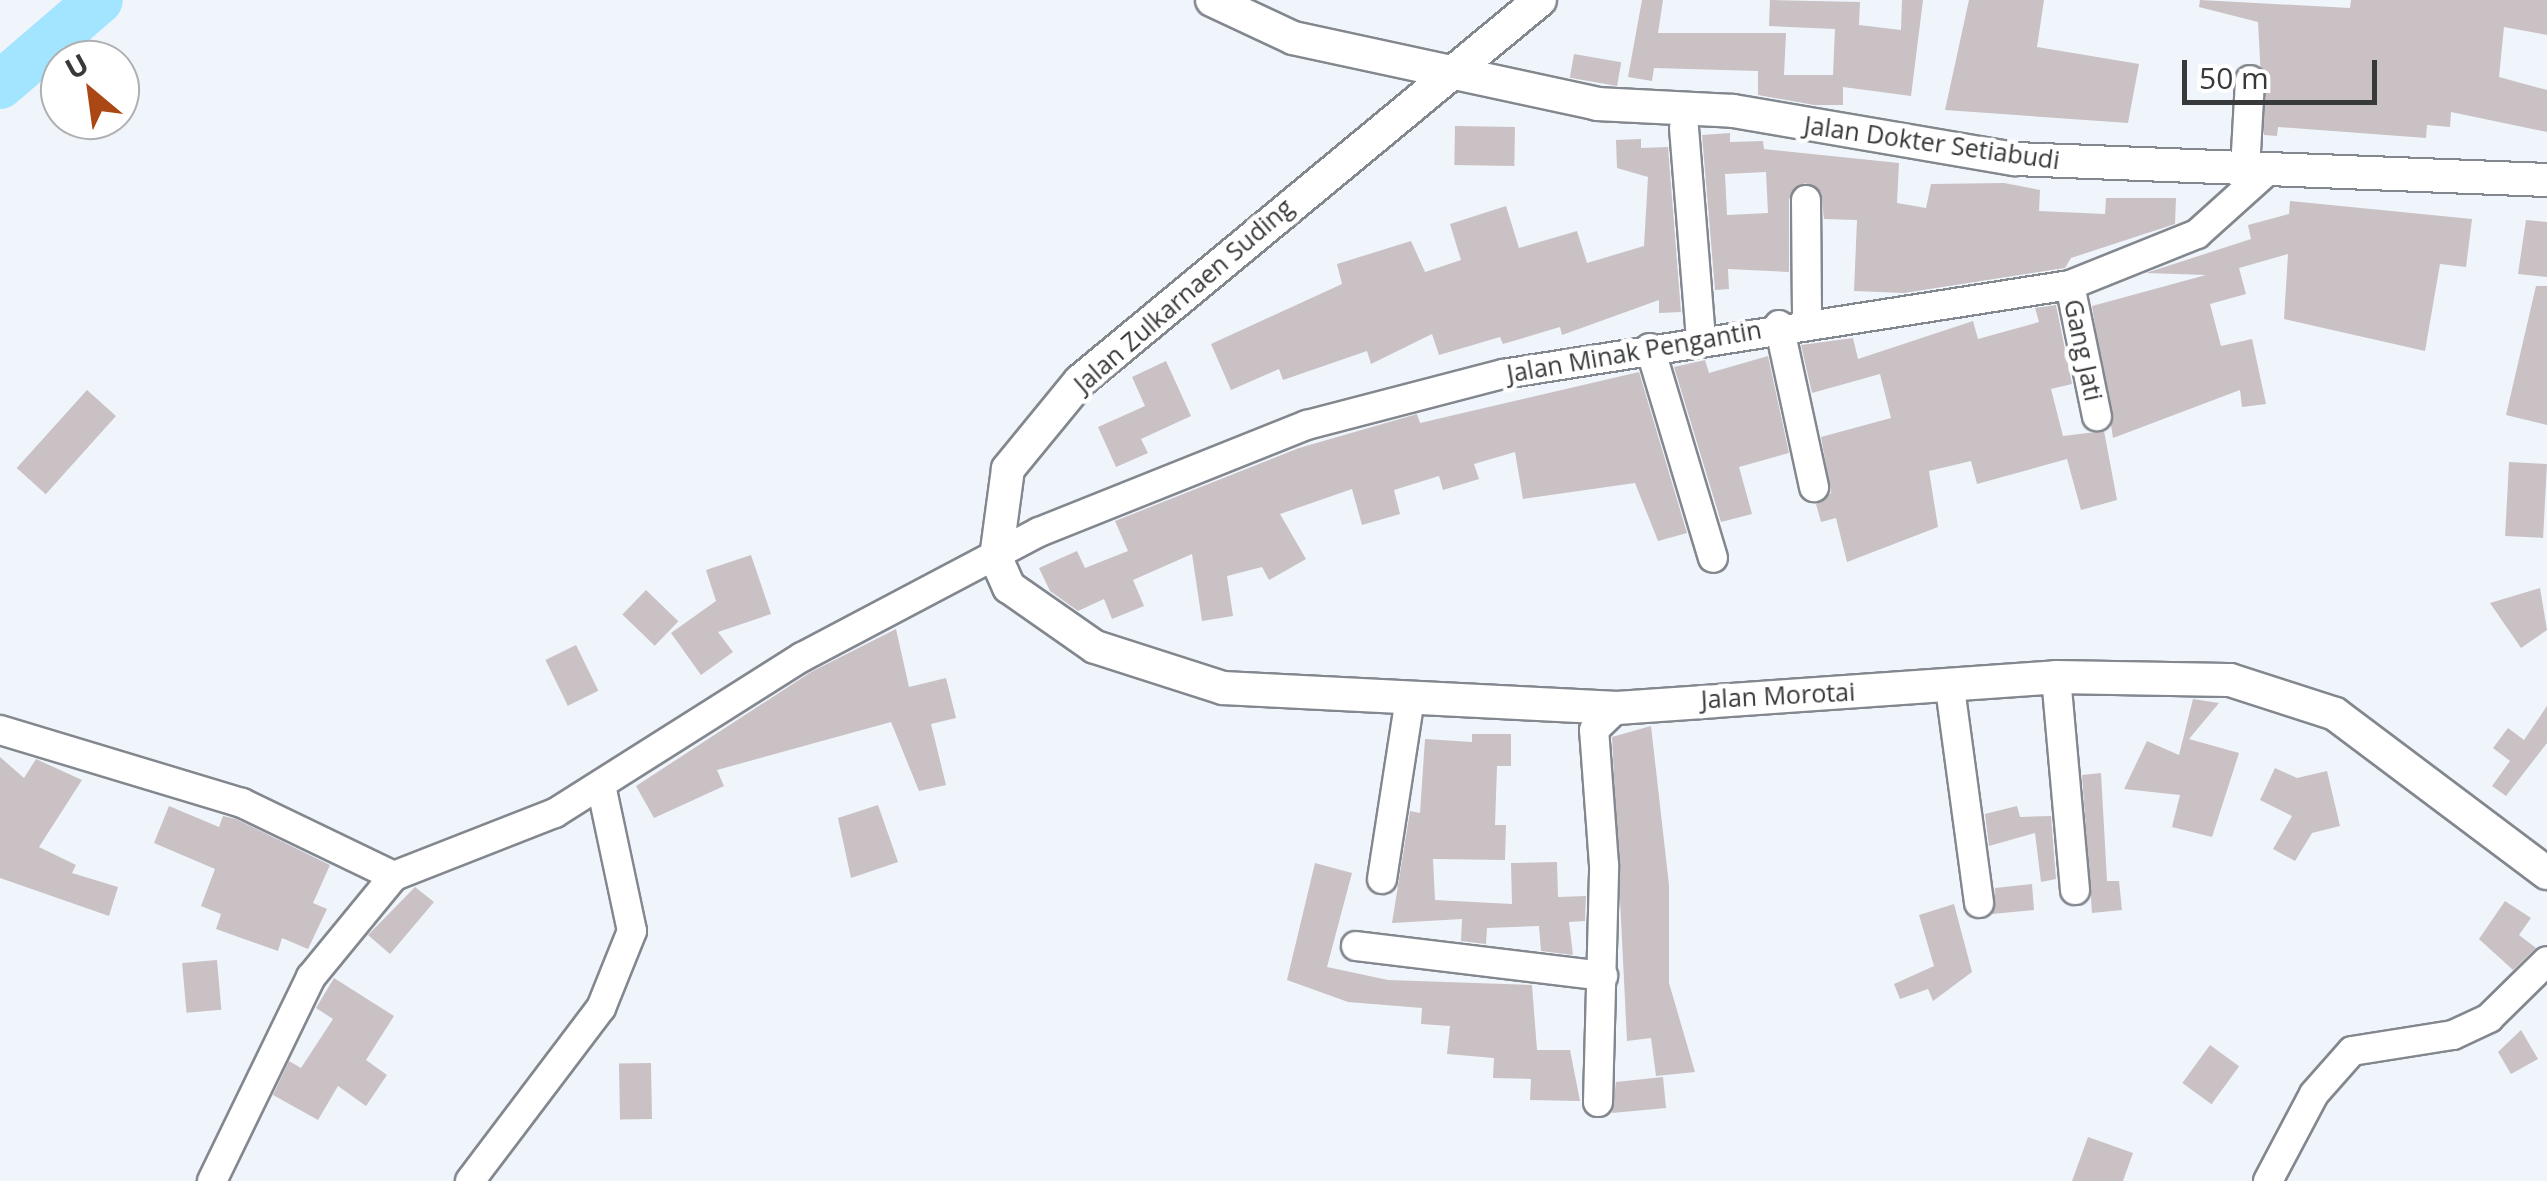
<!DOCTYPE html>
<html>
<head>
<meta charset="utf-8">
<style>
	body { margin:0 }
	#map { position:relative; width:2547px; height:1181px; overflow:hidden; background:#f0f5fc; font-family:"Open Sans",sans-serif }
	div>[style] { position:absolute }
	.river>* { height:48px; margin:-24px; padding:0 24px; transform-origin:24px; border-radius:24px; background:#a3e4fe }
	.building>* { inset:0; background:#c9c1c4; transform-origin:0 0 }
	.roads { filter:drop-shadow(2px 0 #83878e) drop-shadow(-2px 0 #83878e) drop-shadow(0 2px #83878e) drop-shadow(0 -2px #83878e) }
	.minor>* { height:28px; margin:-14px; padding:0 14px; transform-origin:14px; border-radius:14px; background:#fff }
	.tertiary>* { height:32px; margin:-16px; padding:0 16px; transform-origin:16px; border-radius:16px; background:#fff }
	span { translate:-50% -50%; white-space:nowrap; text-align:center; line-height:1.15; -webkit-text-stroke:9px #fff; paint-order:stroke }
	.street-label { font-size:25px; color:#37393b }
	.north { position:absolute; left:40px; top:40px; width:100px; height:100px; box-sizing:border-box; background:#fff; border:2px solid #afb0b1; border-radius:50%; rotate:331deg; font-size:28px; font-weight:700; line-height:40px; text-align:center; color:#37393b }
	.north::after { content:''; display:block; margin:auto; width:35px; height:45px; background:#ab4714; clip-path:polygon(50% 0,100% 100%,50% 72%,0 100%) }
	.scale { position:absolute; left:2182px; top:60px; width:195px; height:45px; box-sizing:border-box; border:5px solid #37393b; border-top:0; padding-left:12px; font-size:30px; line-height:35px; white-space:nowrap; color:#37393b; -webkit-text-stroke:8px #fff; paint-order:stroke }
</style>
</head>
<body>
<div id="map">
	<div class="river">
		<i style="left:0;top:85px;width:130px;rotate:-40.6deg"></i>
	</div>
	<div class="building">
		<i style="clip-path:polygon(1642px 0,1663px 0,1658px 33px,1786px 33px,1784px 75px,1833px 75px,1835px 29px,1769px 26px,1770px 0,1860px 2px,1859px 25px,1901px 30px,1902px 0,1923px 0,1911px 96px,1843px 87px,1843px 105px,1814px 105px,1758px 95px,1758px 71px,1654px 68px,1652px 81px,1628px 77px)"></i>
		<i style="clip-path:polygon(1969px 0,2044px 0,2037px 47px,2139px 64px,2128px 123px,1945px 110px)"></i>
		<i style="clip-path:polygon(2200px 0,2350px 8px,2351px 0,2547px 0,2547px 35px,2504px 27px,2499px 77px,2547px 90px,2547px 132px,2451px 112px,2450px 127px,2427px 125px,2426px 138px,2278px 127px,2277px 136px,2264px 135px,2258px 22px,2199px 7px)"></i>
		<i style="left:1574px;top:54px;width:48px;height:24px;rotate:10deg"></i>
		<i style="left:1455px;top:126px;width:60px;height:39px;rotate:1deg"></i>
		<i style="clip-path:polygon(evenodd,1730px 133px,1730px 142px,1763px 141px,1764px 149px,1899px 163px,1897px 203px,1926px 208px,1931px 184px,2004px 183px,2040px 190px,2039px 211px,2105px 214px,2106px 198px,2176px 198px,2175px 224px,2071px 258px,2065px 268px,1904px 293px,1854px 291px,1857px 220px,1824px 219px,1821px 192px,1805px 183px,1789px 199px,1789px 272px,1728px 269px,1729px 289px,1715px 290px,1702px 135px,1730px 133px,1766px 172px,1768px 213px,1727px 215px,1725px 174px,1766px 172px)"></i>
		<i style="clip-path:polygon(1641px 139px,1641px 148px,1668px 147px,1681px 312px,1659px 313px,1659px 300px,1562px 335px,1560px 327px,1503px 344px,1500px 337px,1439px 355px,1432px 334px,1371px 364px,1367px 351px,1283px 380px,1279px 369px,1231px 390px,1211px 344px,1342px 284px,1337px 264px,1411px 241px,1425px 272px,1461px 260px,1450px 224px,1506px 206px,1519px 248px,1577px 231px,1587px 263px,1644px 246px,1648px 177px,1617px 168px,1616px 140px)"></i>
		<i style="clip-path:polygon(2290px 201px,2472px 219px,2466px 267px,2440px 264px,2425px 351px,2284px 319px,2288px 254px,2239px 268px,2246px 294px,2210px 304px,2221px 346px,2252px 339px,2266px 404px,2242px 407px,2240px 390px,2113px 438px,2092px 306px,2206px 275px,2146px 273px,2251px 239px,2248px 225px,2289px 214px)"></i>
		<i style="clip-path:polygon(2526px 220px,2547px 222px,2547px 277px,2518px 274px)"></i>
		<i style="clip-path:polygon(2536px 286px,2547px 286px,2547px 425px,2506px 415px)"></i>
		<i style="clip-path:polygon(2056px 305px,2072px 384px,2051px 389px,2063px 436px,2104px 431px,2117px 500px,2081px 510px,2067px 459px,1977px 484px,1971px 461px,1929px 471px,1938px 527px,1847px 562px,1836px 518px,1821px 522px,1816px 504px,1831px 493px,1821px 437px,1891px 418px,1880px 374px,1812px 393px,1801px 345px,1853px 338px,1858px 359px,1973px 321px,1978px 339px,2039px 322px,2035px 308px)"></i>
		<i style="clip-path:polygon(1768px 356px,1789px 453px,1739px 467px,1752px 514px,1721px 522px,1674px 367px,1705px 360px,1709px 373px)"></i>
		<i style="clip-path:polygon(1166px 361px,1191px 416px,1141px 439px,1148px 453px,1116px 467px,1098px 427px,1145px 406px,1132px 377px)"></i>
		<i style="clip-path:polygon(1639px 372px,1687px 533px,1658px 541px,1635px 483px,1523px 499px,1515px 452px,1474px 464px,1479px 479px,1443px 490px,1439px 476px,1394px 490px,1400px 514px,1362px 525px,1352px 489px,1280px 514px,1306px 559px,1269px 580px,1262px 567px,1227px 576px,1233px 616px,1202px 621px,1192px 554px,1133px 580px,1144px 606px,1112px 619px,1104px 599px,1078px 611px,1050px 591px,1039px 568px,1077px 551px,1085px 568px,1128px 551px,1115px 521px,1299px 448px,1417px 414px,1420px 423px)"></i>
		<i style="left:87px;top:390px;width:39px;height:105px;rotate:42deg"></i>
		<i style="left:2509px;top:462px;width:38px;height:74px;rotate:3deg"></i>
		<i style="clip-path:polygon(751px 555px,771px 614px,718px 632px,733px 652px,701px 675px,671px 633px,716px 601px,706px 570px)"></i>
		<i style="clip-path:polygon(2540px 588px,2547px 630px,2521px 648px,2490px 603px)"></i>
		<i style="left:646px;top:590px;width:45px;height:34px;rotate:44deg"></i>
		<i style="clip-path:polygon(896px 629px,909px 687px,946px 678px,956px 718px,931px 724px,946px 785px,919px 791px,891px 722px,717px 770px,724px 786px,654px 818px,636px 786px,811px 672px)"></i>
		<i style="left:576px;top:645px;width:51px;height:34px;rotate:64deg"></i>
		<i style="clip-path:polygon(2193px 699px,2219px 703px,2189px 739px,2239px 753px,2212px 837px,2172px 827px,2180px 795px,2124px 789px,2147px 741px,2179px 755px)"></i>
		<i style="clip-path:polygon(2547px 706px,2547px 743px,2506px 796px,2492px 786px,2510px 761px,2493px 748px,2508px 728px,2524px 740px)"></i>
		<i style="clip-path:polygon(1651px 726px,1669px 885px,1669px 983px,1695px 1072px,1656px 1076px,1651px 1038px,1627px 1041px,1612px 737px)"></i>
		<i style="clip-path:polygon(1472px 734px,1511px 734px,1511px 766px,1497px 766px,1495px 825px,1506px 825px,1505px 860px,1433px 859px,1435px 900px,1512px 904px,1511px 863px,1557px 862px,1558px 897px,1586px 896px,1585px 921px,1569px 922px,1573px 955px,1541px 951px,1539px 926px,1487px 928px,1486px 944px,1461px 941px,1462px 919px,1392px 923px,1410px 811px,1420px 813px,1425px 739px,1472px 742px)"></i>
		<i style="clip-path:polygon(0 757px,24px 778px,36px 759px,82px 780px,39px 847px,76px 865px,72px 873px,118px 887px,109px 916px,0 878px)"></i>
		<i style="clip-path:polygon(2275px 768px,2297px 778px,2327px 771px,2340px 826px,2312px 833px,2295px 861px,2273px 849px,2292px 816px,2260px 800px)"></i>
		<i style="clip-path:polygon(2101px 773px,2107px 881px,2119px 881px,2122px 910px,2092px 913px,2082px 775px)"></i>
		<i style="clip-path:polygon(878px 805px,898px 862px,851px 878px,838px 818px)"></i>
		<i style="clip-path:polygon(169px 806px,219px 827px,223px 816px,236px 819px,330px 865px,313px 903px,327px 909px,308px 949px,282px 938px,278px 951px,216px 929px,221px 914px,201px 906px,215px 869px,154px 843px)"></i>
		<i style="clip-path:polygon(2017px 806px,2020px 817px,2051px 816px,2056px 879px,2041px 882px,2035px 833px,1989px 846px,1985px 814px)"></i>
		<i style="clip-path:polygon(1315px 863px,1352px 873px,1327px 967px,1388px 980px,1532px 985px,1537px 1050px,1570px 1050px,1580px 1101px,1530px 1100px,1531px 1079px,1493px 1078px,1494px 1058px,1447px 1054px,1450px 1026px,1421px 1024px,1422px 1008px,1348px 1002px,1287px 980px)"></i>
		<i style="clip-path:polygon(2032px 884px,2034px 910px,1992px 914px,1995px 888px)"></i>
		<i style="clip-path:polygon(415px 887px,434px 902px,390px 954px,368px 935px)"></i>
		<i style="clip-path:polygon(2505px 901px,2531px 918px,2519px 935px,2536px 948px,2513px 970px,2479px 939px)"></i>
		<i style="clip-path:polygon(1954px 904px,1972px 972px,1933px 1001px,1928px 989px,1900px 999px,1894px 984px,1934px 966px,1919px 915px)"></i>
		<i style="left:217px;top:960px;width:50px;height:35px;rotate:85deg"></i>
		<i style="clip-path:polygon(334px 978px,394px 1016px,366px 1060px,387px 1075px,366px 1106px,338px 1086px,318px 1120px,273px 1095px,289px 1061px,301px 1068px,333px 1019px,316px 1008px)"></i>
		<i style="clip-path:polygon(2521px 1030px,2538px 1059px,2511px 1074px,2498px 1052px)"></i>
		<i style="left:2210px;top:1045px;width:36px;height:47px;rotate:36deg"></i>
		<i style="left:651px;top:1063px;width:56px;height:32px;rotate:89deg"></i>
		<i style="clip-path:polygon(1663px 1077px,1666px 1108px,1612px 1113px,1616px 1082px)"></i>
		<i style="clip-path:polygon(2088px 1137px,2133px 1153px,2123px 1181px,2072px 1181px)"></i>
	</div>
	<div class="roads">
		<div class="minor">
			<i style="left:1684px;top:128px;width:211px;rotate:85.4deg"></i>
			<i style="left:2245px;top:170px;width:90px;rotate:-86.8deg"></i>
			<i style="left:1806px;top:200px;width:122px;rotate:89.5deg"></i>
			<i style="left:2070px;top:285px;width:134px;rotate:78.4deg"></i>
			<i style="left:1779px;top:325px;width:166px;rotate:77.8deg"></i>
			<i style="left:1650px;top:348px;width:219px;rotate:73.3deg"></i>
			<i style="left:2056px;top:677px;width:214px;rotate:84.9deg"></i>
			<i style="left:1950px;top:688px;width:217px;rotate:82.3deg"></i>
			<i style="left:0;top:730px;width:253px;rotate:16.8deg"></i>
			<i style="left:242px;top:803px;width:169px;rotate:25.7deg"></i>
			<i style="left:1382px;top:879px;width:183px;rotate:-81.2deg"></i>
			<i style="left:1356px;top:946px;width:249px;rotate:6.9deg"></i>
			<i style="left:1598px;top:1102px;width:237px;rotate:-88.5deg"></i>
			<i style="left:1604px;top:865px;width:135px;rotate:-94.2deg"></i>
			<i style="left:1594px;top:730px;width:32px;rotate:-44deg"></i>
			<i style="left:212px;top:1181px;width:227px;rotate:-64.1deg"></i>
			<i style="left:311px;top:977px;width:131px;rotate:-50.6deg"></i>
			<i style="left:394px;top:876px;width:173px;rotate:-21.4deg"></i>
			<i style="left:555px;top:813px;width:292px;rotate:-32.3deg"></i>
			<i style="left:802px;top:657px;width:268px;rotate:-27.8deg"></i>
			<i style="left:1039px;top:532px;width:289px;rotate:-21.8deg"></i>
			<i style="left:1307px;top:425px;width:203px;rotate:-14.6deg"></i>
			<i style="left:1503px;top:374px;width:574px;rotate:-8.92deg"></i>
			<i style="left:2070px;top:285px;width:137px;rotate:-21.9deg"></i>
			<i style="left:2197px;top:234px;width:94px;rotate:-42deg"></i>
			<i style="left:470px;top:1181px;width:217px;rotate:-52.9deg"></i>
			<i style="left:601px;top:1008px;width:83px;rotate:-68.1deg"></i>
			<i style="left:632px;top:931px;width:149px;rotate:-102deg"></i>
			<i style="left:2268px;top:1181px;width:98px;rotate:-62.1deg"></i>
			<i style="left:2314px;top:1094px;width:57px;rotate:-48.5deg"></i>
			<i style="left:2352px;top:1051px;width:102px;rotate:-9deg"></i>
			<i style="left:2453px;top:1035px;width:40px;rotate:-25deg"></i>
			<i style="left:2489px;top:1018px;width:81px;rotate:-44.5deg"></i>
		</div>
		<div class="tertiary">
			<i style="left:1212px;top:0;width:89px;rotate:25.1deg"></i>
			<i style="left:1293px;top:38px;width:311px;rotate:12.2deg"></i>
			<i style="left:1597px;top:104px;width:136px;rotate:2.9deg"></i>
			<i style="left:1733px;top:111px;width:286px;rotate:9.7deg"></i>
			<i style="left:2015px;top:159px;width:532px;rotate:2.26deg"></i>
			<i style="left:1540px;top:0;width:597px;rotate:140.37deg"></i>
			<i style="left:1080px;top:381px;width:114px;rotate:129.3deg"></i>
			<i style="left:1008px;top:469px;width:90px;rotate:97.7deg"></i>
			<i style="left:996px;top:558px;width:32px;rotate:66deg"></i>
			<i style="left:1009px;top:587px;width:105px;rotate:34.9deg"></i>
			<i style="left:1095px;top:647px;width:134px;rotate:17.8deg"></i>
			<i style="left:1223px;top:688px;width:395px;rotate:2.9deg"></i>
			<i style="left:1617px;top:708px;width:440px;rotate:-4deg"></i>
			<i style="left:2056px;top:677px;width:174px;rotate:1deg"></i>
			<i style="left:2230px;top:680px;width:110px;rotate:17.9deg"></i>
			<i style="left:2335px;top:714px;width:265px;rotate:36.9deg"></i>
		</div>
	</div>
	<div class="street-label">
		<span style="left:1932px;top:142px;rotate:8deg">Jalan Dokter Setiabudi</span>
		<span style="left:1183px;top:295px;rotate:-41deg">Jalan Zulkarnaen Suding</span>
		<span style="left:2084px;top:350px;rotate:78deg">Gang Jati</span>
		<span style="left:1634px;top:351px;rotate:-10deg">Jalan Minak Pengantin</span>
		<span style="left:1778px;top:695px;rotate:-3deg">Jalan Morotai</span>
	</div>
	<div class="north">U</div>
	<div class="scale">50 m</div>
</div>
</body>
</html>
